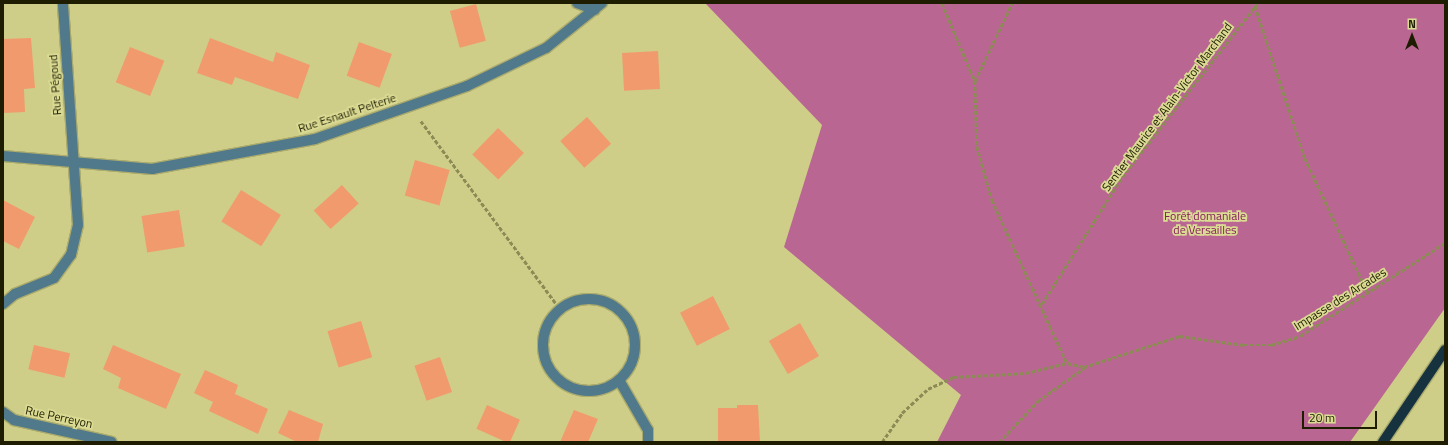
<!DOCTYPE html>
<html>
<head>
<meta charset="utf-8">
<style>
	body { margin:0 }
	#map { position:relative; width:1448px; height:445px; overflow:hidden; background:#cece88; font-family:"Titillium Web",sans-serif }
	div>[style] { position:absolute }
	.forest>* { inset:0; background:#ba6693 }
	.building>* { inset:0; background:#f19a6d; transform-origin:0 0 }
	.path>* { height:2.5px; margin-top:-1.25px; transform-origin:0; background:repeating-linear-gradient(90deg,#8c8b55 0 4px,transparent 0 6px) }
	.roads { filter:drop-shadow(1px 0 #abab6d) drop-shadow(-1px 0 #abab6d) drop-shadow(0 1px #abab6d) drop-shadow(0 -1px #abab6d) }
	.minor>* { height:10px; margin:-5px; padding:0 5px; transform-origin:5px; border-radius:5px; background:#50798b }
	.minor>.ring { margin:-5px; padding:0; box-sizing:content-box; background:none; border:10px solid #50798b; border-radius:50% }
	.major>* { height:10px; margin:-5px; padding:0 5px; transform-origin:5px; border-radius:5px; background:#16323f }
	span { translate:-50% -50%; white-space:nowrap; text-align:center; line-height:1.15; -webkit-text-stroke:3.5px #dbdb94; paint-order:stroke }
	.street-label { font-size:12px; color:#1e1d02 }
	.park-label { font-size:12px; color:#831d5c }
	.frame { position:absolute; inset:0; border:4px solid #1e1d02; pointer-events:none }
	.north { position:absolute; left:1392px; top:16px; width:40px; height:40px; -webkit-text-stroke:3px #dbdb94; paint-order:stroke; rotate:0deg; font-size:11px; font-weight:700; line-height:16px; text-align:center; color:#1e1d02 }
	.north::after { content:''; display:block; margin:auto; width:14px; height:18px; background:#1e1d02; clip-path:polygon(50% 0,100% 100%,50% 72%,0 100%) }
	.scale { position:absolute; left:1302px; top:411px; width:75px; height:18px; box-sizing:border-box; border:2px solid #1e1d02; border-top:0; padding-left:5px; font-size:12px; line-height:14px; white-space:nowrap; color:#1e1d02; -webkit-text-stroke:3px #dbdb94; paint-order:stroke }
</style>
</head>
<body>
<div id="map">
	<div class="forest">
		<i style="clip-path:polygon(705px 3px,1445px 3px,1445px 308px,1350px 442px,937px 442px,961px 395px,784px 247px,822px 125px)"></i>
	</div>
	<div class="building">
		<i style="left:476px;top:4px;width:38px;height:27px;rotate:75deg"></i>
		<i style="clip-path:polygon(31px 38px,35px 88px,24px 89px,25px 112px,3px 113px,3px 39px)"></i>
		<i style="clip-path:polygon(210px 38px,273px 62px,276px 52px,310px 65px,298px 99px,235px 77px,232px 85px,197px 73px)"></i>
		<i style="left:359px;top:42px;width:35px;height:36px;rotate:20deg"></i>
		<i style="left:130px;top:47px;width:37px;height:38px;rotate:22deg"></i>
		<i style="left:658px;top:51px;width:38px;height:36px;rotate:87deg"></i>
		<i style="left:587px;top:117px;width:36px;height:36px;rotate:48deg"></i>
		<i style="left:498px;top:128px;width:36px;height:37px;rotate:44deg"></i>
		<i style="left:415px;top:160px;width:36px;height:37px;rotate:16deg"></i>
		<i style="left:342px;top:185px;width:25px;height:38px;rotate:48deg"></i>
		<i style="left:241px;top:190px;width:47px;height:37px;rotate:32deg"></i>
		<i style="clip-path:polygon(3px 200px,35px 217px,19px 249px,3px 241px)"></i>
		<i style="left:179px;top:210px;width:37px;height:38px;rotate:81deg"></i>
		<i style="left:713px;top:296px;width:37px;height:37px;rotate:63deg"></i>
		<i style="left:361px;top:321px;width:38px;height:35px;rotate:73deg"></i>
		<i style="left:800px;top:323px;width:38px;height:36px;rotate:60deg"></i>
		<i style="left:34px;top:345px;width:37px;height:25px;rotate:13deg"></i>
		<i style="clip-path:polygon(113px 345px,181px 374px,166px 409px,118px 388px,121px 378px,103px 369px)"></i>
		<i style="left:440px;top:357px;width:37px;height:27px;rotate:71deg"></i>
		<i style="clip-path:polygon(205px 370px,238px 385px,235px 394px,268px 409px,258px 434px,209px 411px,213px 402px,194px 393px)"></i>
		<i style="left:487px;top:405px;width:36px;height:26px;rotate:24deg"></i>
		<i style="clip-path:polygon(737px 405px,758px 405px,760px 442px,718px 442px,718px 408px,737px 408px)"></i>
		<i style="clip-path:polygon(289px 410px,323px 424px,318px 442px,297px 442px,278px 433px)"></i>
		<i style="clip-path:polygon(574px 410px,598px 419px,588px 442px,560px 442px)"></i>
	</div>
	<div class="path">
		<i style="left:942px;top:3px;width:85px;rotate:67.1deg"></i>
		<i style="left:975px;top:81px;width:65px;rotate:88.2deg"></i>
		<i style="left:977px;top:146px;width:56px;rotate:74.5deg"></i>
		<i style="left:992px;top:200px;width:179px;rotate:65.3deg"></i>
		<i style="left:1067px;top:363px;width:17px;rotate:13deg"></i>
		<i style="left:1084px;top:367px;width:101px;rotate:-17.9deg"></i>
		<i style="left:1180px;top:336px;width:64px;rotate:8.1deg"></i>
		<i style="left:1243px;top:345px;width:28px"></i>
		<i style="left:1271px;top:345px;width:30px;rotate:-17deg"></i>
		<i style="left:1300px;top:336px;width:172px;rotate:-32.7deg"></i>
		<i style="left:1255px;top:6px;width:160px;rotate:71.8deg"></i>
		<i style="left:1305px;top:158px;width:149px;rotate:65deg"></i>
		<i style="left:975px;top:81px;width:86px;rotate:-64.6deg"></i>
		<i style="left:421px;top:121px;width:234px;rotate:53.5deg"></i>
		<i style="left:1042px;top:304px;width:150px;rotate:-57.8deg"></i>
		<i style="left:1122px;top:177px;width:221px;rotate:-52deg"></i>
		<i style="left:882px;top:442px;width:35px;rotate:-55deg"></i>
		<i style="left:902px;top:413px;width:35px;rotate:-43deg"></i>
		<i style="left:928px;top:389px;width:29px;rotate:-25deg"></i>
		<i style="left:954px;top:377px;width:72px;rotate:-3.2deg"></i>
		<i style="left:1026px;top:373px;width:42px;rotate:-13.7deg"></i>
		<i style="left:999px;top:442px;width:57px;rotate:-46.4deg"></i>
		<i style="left:1038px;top:401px;width:57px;rotate:-35.7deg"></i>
	</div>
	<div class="roads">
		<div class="minor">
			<i style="left:577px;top:3px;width:19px;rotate:21deg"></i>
			<i style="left:3px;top:156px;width:150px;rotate:5deg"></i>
			<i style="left:152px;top:169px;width:166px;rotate:-10.4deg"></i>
			<i style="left:315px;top:139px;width:161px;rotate:-19.2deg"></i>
			<i style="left:467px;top:86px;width:88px;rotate:-25.7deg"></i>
			<i style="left:546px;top:48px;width:72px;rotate:-38.8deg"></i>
			<i class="ring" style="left:543px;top:299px;width:82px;height:82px"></i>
			<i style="left:3px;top:304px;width:16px;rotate:-40deg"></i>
			<i style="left:15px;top:294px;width:42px;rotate:-22.3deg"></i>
			<i style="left:54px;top:278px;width:29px;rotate:-54deg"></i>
			<i style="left:71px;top:255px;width:31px;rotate:-77deg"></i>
			<i style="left:78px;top:225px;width:223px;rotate:-93.9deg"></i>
			<i style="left:619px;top:380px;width:58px;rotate:59.9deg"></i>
			<i style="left:648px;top:430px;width:12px;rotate:90deg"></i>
			<i style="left:3px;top:412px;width:14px;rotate:36deg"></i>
			<i style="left:14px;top:420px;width:100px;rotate:12.7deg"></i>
		</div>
		<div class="major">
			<i style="left:1383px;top:442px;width:111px;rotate:-56deg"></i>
		</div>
	</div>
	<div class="street-label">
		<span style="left:55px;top:85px;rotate:-94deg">Rue Pégoud</span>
		<span style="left:1167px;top:107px;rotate:-53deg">Sentier Maurice et Alain-Victor Marchand</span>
		<span style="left:347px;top:113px;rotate:-18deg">Rue Esnault Pelterie</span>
		<span style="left:1340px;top:299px;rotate:-32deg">Impasse des Arcades</span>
		<span style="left:59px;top:417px;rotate:12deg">Rue Perreyon</span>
	</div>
	<div class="park-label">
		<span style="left:1205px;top:223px">Forêt domaniale<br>de Versailles</span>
	</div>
	<div class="frame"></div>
	<div class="north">N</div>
	<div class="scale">20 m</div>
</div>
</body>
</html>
